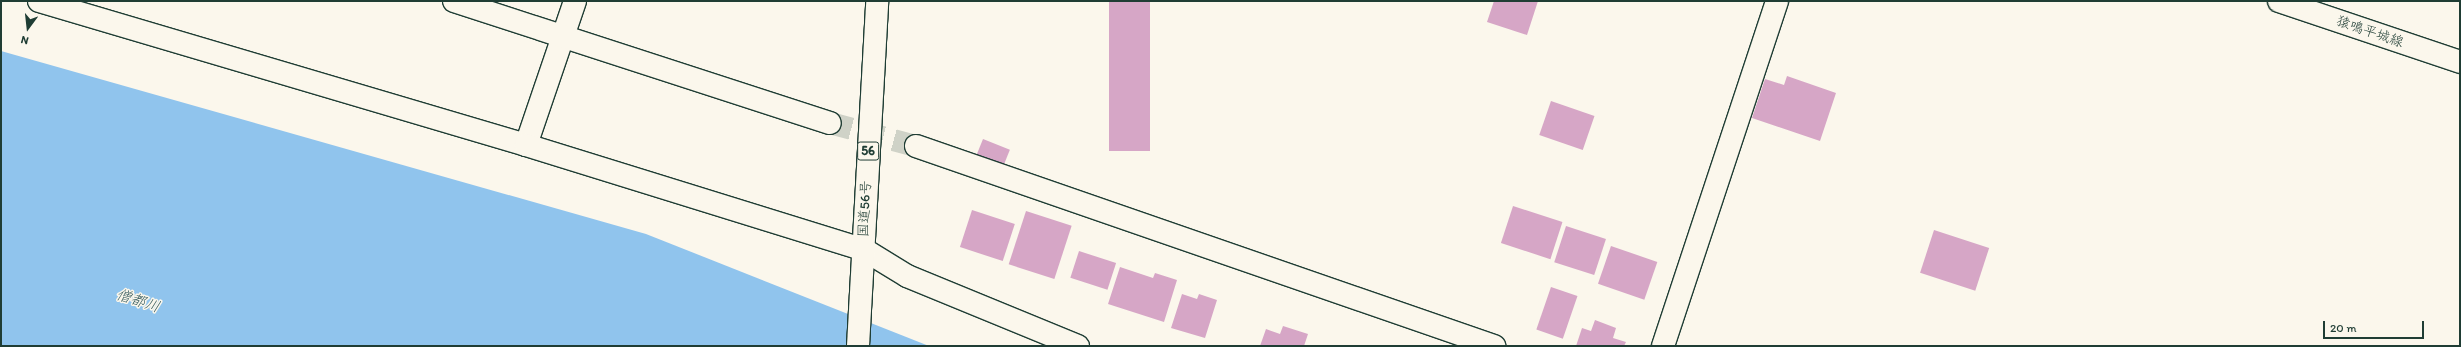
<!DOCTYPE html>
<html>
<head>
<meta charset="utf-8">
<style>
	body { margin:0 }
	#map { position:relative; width:2461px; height:347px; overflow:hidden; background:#fbf7ec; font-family:Itim,"Klee One",sans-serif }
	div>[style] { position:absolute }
	.water>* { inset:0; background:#90c4ed }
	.building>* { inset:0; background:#d6a6c6; transform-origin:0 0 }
	.minor-tunnel>* { height:22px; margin-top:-11px; transform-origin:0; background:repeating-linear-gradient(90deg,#cfd2c7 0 22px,transparent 0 33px) }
	.roads { filter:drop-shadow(1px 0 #1f3d34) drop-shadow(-1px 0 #1f3d34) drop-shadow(0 1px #1f3d34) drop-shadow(0 -1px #1f3d34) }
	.minor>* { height:22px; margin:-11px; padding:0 11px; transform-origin:11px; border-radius:11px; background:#fbf7ec }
	.major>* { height:22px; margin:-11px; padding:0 11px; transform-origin:11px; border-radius:11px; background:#fbf7ec }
	.highway>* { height:22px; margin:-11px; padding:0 11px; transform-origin:11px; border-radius:11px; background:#fbf7ec }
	span { translate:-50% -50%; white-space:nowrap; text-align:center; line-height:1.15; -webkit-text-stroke:3px #fbf7ec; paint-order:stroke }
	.shield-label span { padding:1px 3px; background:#fbf7ec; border:1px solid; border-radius:3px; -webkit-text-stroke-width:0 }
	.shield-label { font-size:13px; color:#1f3d34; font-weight:700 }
	.street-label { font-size:14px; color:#1f3d34 }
	.water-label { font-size:15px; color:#3b5f62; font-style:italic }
	.frame { position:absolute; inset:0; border:2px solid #1f3d34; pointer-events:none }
	.north { position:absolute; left:8px; top:8px; width:40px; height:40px; -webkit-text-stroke:3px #fbf7ec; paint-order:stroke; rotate:195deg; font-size:11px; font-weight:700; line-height:16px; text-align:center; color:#1f3d34 }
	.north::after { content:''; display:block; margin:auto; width:14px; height:18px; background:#1f3d34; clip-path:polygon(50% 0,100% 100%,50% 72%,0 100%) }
	.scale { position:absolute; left:2323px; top:321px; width:101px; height:18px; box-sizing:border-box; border:2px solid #1f3d34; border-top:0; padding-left:5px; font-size:12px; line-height:14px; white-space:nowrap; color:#1f3d34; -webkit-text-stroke:3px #fbf7ec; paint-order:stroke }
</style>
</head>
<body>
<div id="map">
	<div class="water">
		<i style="clip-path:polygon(1px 51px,646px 234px,929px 346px,1px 346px)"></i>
	</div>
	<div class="building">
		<i style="left:1109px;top:1px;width:41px;height:150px"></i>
		<i style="clip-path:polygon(1494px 1px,1538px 1px,1527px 35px,1487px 22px)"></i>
		<i style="clip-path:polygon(1787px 76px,1836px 93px,1820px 141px,1752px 118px,1765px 79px,1784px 85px)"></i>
		<i style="left:1551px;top:101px;width:46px;height:36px;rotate:19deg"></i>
		<i style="left:983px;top:139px;width:29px;height:25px;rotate:22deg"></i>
		<i style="left:1513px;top:206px;width:52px;height:39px;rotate:18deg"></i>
		<i style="left:972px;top:210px;width:45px;height:39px;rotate:18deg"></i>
		<i style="left:1026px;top:211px;width:48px;height:56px;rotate:18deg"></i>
		<i style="left:1566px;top:226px;width:42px;height:38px;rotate:18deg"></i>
		<i style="left:1934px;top:230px;width:58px;height:45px;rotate:18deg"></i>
		<i style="left:1611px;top:246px;width:49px;height:40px;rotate:19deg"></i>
		<i style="left:1079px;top:251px;width:39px;height:28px;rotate:18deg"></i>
		<i style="clip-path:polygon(1120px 267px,1153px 278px,1155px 273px,1177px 280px,1164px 322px,1108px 304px)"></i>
		<i style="left:1551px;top:287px;width:28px;height:45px;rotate:19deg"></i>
		<i style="clip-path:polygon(1182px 294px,1197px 299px,1199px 294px,1217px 300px,1205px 338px,1171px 328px)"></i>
		<i style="clip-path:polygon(1595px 320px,1616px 328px,1613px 338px,1626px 342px,1624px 346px,1576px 346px,1582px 328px,1591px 331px)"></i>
		<i style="clip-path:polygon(1283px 326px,1308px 334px,1304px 346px,1260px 346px,1266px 329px,1280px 334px)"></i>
	</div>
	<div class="minor-tunnel">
		<i style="left:830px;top:123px;width:89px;rotate:15deg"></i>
	</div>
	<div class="roads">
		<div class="minor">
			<i style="left:39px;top:1px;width:508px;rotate:16.47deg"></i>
			<i style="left:526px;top:145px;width:152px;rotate:-71.2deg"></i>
			<i style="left:454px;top:1px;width:395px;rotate:18deg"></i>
			<i style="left:526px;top:145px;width:353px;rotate:17.2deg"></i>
			<i style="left:863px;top:249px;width:52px;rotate:31.5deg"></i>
			<i style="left:907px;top:276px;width:185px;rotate:22.3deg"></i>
			<i style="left:916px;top:146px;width:612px;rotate:19.09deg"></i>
			<i style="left:1663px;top:346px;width:363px;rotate:-71.7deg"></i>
		</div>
		<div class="major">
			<i style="left:2279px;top:1px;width:191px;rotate:18.6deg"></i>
		</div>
		<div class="highway">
			<i style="left:858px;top:346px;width:346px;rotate:-86.8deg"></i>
		</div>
	</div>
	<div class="shield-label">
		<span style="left:868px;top:151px">56</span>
	</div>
	<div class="street-label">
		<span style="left:2370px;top:32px;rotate:19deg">猿鳴平城線</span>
		<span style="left:865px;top:209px;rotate:-87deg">国道56号</span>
	</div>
	<div class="water-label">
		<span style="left:138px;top:301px;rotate:18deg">僧都川</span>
	</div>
	<div class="frame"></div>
	<div class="north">N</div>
	<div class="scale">20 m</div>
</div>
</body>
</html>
